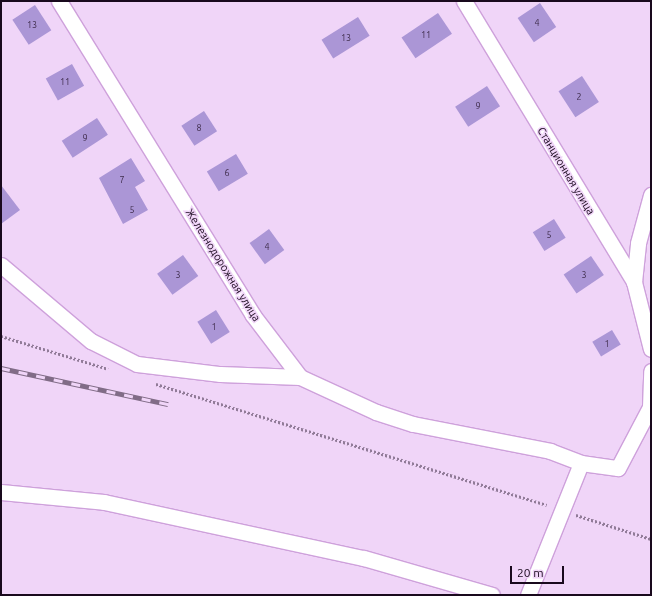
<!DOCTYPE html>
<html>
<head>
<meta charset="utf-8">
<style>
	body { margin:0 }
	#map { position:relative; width:652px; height:596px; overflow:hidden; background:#f0d5f8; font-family:Ubuntu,sans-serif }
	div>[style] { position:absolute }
	.building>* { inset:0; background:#ab96d6; transform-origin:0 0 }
	.path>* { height:2.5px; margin-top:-1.25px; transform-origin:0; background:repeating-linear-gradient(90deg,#917b98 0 2px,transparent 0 4px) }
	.roads { filter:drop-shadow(1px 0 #cea1db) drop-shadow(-1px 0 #cea1db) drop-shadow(0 1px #cea1db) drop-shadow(0 -1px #cea1db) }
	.minor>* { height:15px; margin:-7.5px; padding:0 7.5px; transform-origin:7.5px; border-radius:7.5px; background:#fff }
	.rail>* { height:4.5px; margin-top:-2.25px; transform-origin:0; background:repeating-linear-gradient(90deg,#f0d5f8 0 9px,#816c87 0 18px); box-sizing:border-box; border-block:1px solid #816c87 }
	span { translate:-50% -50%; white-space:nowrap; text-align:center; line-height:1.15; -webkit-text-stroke:3px #f0d5f8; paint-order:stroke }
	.number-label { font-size:9px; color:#3e2c4b }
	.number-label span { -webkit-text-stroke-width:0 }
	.street-label { font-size:11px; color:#19091d }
	.frame { position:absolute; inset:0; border:2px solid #19091d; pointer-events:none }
	.scale { position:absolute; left:510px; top:566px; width:54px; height:18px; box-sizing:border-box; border:2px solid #19091d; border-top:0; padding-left:5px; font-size:12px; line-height:14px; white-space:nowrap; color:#19091d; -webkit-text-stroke:3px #f0d5f8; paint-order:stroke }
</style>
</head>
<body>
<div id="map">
	<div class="building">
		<i style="left:540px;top:3px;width:29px;height:27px;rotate:56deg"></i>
		<i style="left:35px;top:5px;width:30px;height:27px;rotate:57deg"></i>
		<i style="left:438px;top:13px;width:25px;height:44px;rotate:56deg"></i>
		<i style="left:358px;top:17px;width:22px;height:43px;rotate:58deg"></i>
		<i style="left:72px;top:64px;width:25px;height:30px;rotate:61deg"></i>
		<i style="left:582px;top:76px;width:31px;height:28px;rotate:57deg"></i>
		<i style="left:487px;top:86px;width:24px;height:38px;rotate:57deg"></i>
		<i style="left:204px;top:111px;width:24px;height:27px;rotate:57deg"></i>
		<i style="left:97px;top:118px;width:20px;height:42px;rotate:57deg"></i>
		<i style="left:236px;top:154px;width:23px;height:34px;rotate:59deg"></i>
		<i style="clip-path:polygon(131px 158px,145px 181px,135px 187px,148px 210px,123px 224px,99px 178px)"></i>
		<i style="clip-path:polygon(1px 185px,20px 210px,1px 224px)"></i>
		<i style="left:554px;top:219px;width:22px;height:25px;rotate:58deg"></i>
		<i style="left:269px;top:229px;width:26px;height:24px;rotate:54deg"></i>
		<i style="left:183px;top:255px;width:26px;height:32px;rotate:54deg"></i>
		<i style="left:591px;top:256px;width:23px;height:33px;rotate:56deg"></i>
		<i style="left:216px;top:310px;width:26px;height:22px;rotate:58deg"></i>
		<i style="left:612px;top:330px;width:17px;height:23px;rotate:59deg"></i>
	</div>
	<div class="path">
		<i style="left:1px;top:336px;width:112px;rotate:17.1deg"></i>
		<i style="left:156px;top:384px;width:409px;rotate:17.2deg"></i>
		<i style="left:576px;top:515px;width:79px;rotate:17.7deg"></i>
	</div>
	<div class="roads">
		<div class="minor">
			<i style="left:59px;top:1px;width:368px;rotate:58.3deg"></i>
			<i style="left:252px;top:314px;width:79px;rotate:52.7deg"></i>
			<i style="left:300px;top:377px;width:84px;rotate:24.7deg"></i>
			<i style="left:376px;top:412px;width:39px;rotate:18deg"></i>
			<i style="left:413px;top:424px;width:140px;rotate:11.1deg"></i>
			<i style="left:550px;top:451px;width:33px;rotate:21deg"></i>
			<i style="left:464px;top:1px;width:328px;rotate:58.8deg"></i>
			<i style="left:634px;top:282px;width:69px;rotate:75.8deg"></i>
			<i style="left:1px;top:265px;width:118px;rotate:40.2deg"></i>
			<i style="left:91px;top:341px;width:51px;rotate:26.6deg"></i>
			<i style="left:137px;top:364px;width:84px;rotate:6.9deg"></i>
			<i style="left:220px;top:374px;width:80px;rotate:2.1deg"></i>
			<i style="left:634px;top:282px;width:39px;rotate:-84deg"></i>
			<i style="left:638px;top:243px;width:50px;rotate:-74.8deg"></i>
			<i style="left:1px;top:492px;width:103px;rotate:5.5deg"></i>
			<i style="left:104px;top:502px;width:266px;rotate:12.2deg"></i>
			<i style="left:364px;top:558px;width:133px;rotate:16.1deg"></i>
			<i style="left:528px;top:595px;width:142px;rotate:-68.1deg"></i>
			<i style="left:581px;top:463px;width:37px;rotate:8deg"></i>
			<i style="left:618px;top:468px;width:69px;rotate:-62.3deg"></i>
			<i style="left:650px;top:407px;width:36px;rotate:-88deg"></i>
		</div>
	</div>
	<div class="rail">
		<i style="left:1px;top:368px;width:171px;rotate:12.2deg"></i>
	</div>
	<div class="number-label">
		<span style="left:537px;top:23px">4</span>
		<span style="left:32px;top:25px">13</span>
		<span style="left:426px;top:35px">11</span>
		<span style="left:346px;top:38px">13</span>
		<span style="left:65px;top:82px">11</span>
		<span style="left:579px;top:97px">2</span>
		<span style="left:478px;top:106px">9</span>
		<span style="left:199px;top:128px">8</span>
		<span style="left:85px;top:138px">9</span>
		<span style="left:227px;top:173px">6</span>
		<span style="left:122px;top:180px">7</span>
		<span style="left:132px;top:210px">5</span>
		<span style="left:549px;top:235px">5</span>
		<span style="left:267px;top:247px">4</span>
		<span style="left:178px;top:275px">3</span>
		<span style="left:584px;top:275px">3</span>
		<span style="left:214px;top:327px">1</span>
		<span style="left:607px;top:344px">1</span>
	</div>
	<div class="street-label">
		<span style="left:566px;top:171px;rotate:59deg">Станционная улица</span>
		<span style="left:223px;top:265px;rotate:58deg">Железнодорожная улица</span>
	</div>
	<div class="frame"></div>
	<div class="scale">20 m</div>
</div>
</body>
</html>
